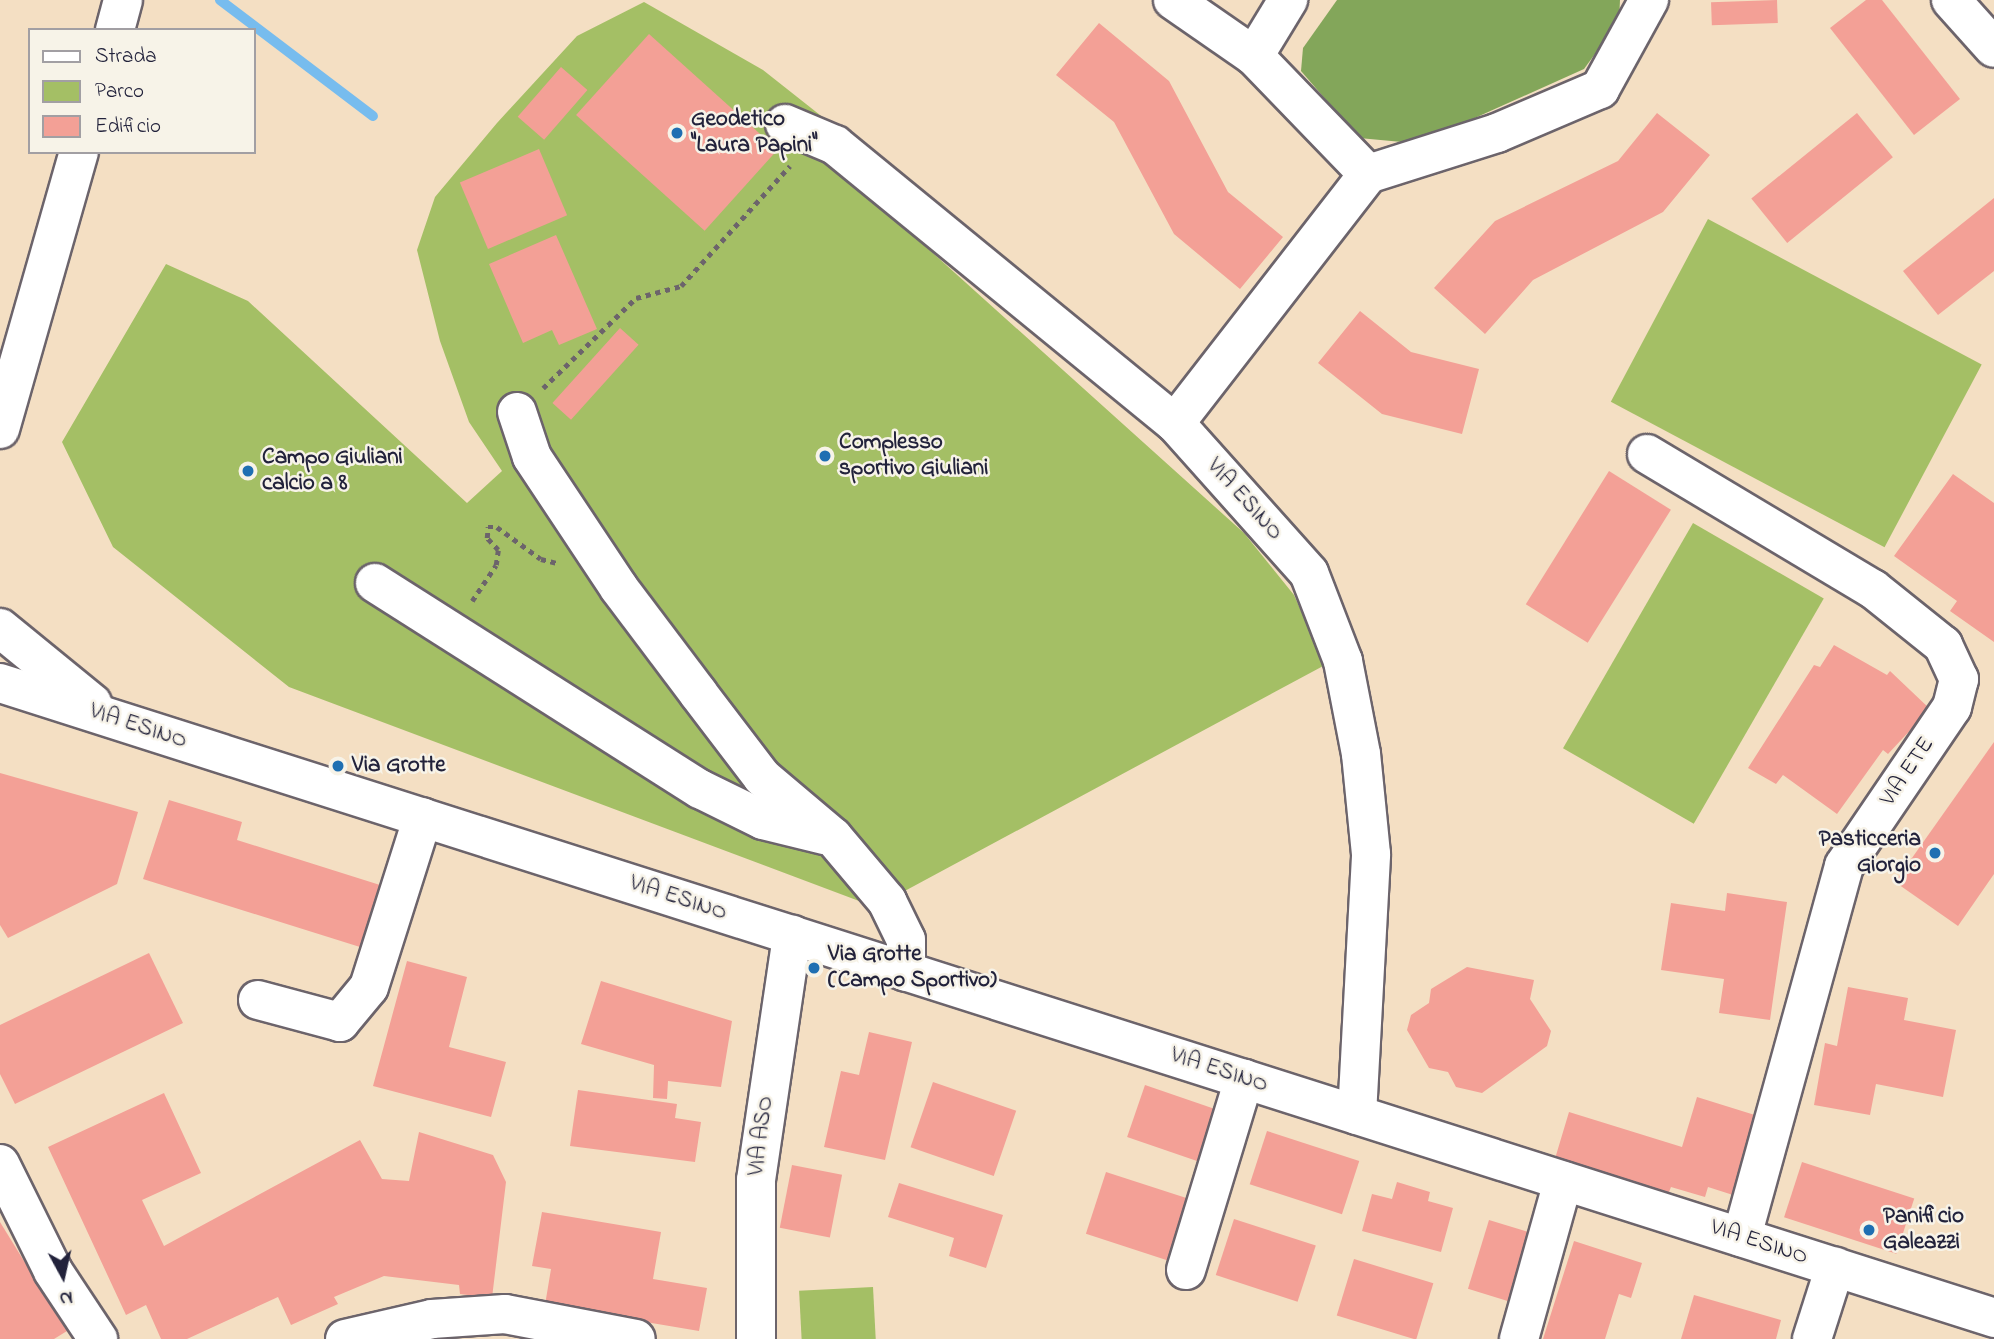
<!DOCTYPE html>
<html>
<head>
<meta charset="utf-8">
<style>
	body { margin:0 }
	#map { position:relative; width:1994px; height:1339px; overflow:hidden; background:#f4dfc3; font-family:"Indie Flower",sans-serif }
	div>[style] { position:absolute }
	.green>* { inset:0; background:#a4bf65; transform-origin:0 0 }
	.forest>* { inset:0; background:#83a65a }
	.stream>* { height:10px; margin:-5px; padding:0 5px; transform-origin:5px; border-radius:5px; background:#77bcee }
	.building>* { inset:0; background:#f3a096; transform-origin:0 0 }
	.path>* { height:4.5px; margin-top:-2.25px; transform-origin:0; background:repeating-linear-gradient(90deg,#6c646b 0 5px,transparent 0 10px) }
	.roads { filter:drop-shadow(2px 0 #6c646b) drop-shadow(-2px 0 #6c646b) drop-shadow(0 2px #6c646b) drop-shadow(0 -2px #6c646b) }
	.minor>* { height:38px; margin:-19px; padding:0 19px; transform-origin:19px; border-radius:19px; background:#fff }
	.dots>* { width:19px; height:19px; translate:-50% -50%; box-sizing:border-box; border:4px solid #f7f3e8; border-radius:50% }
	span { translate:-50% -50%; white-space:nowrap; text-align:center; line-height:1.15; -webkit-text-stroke:5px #f7f3e8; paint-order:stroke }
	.poi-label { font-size:23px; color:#22223b; font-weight:700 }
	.left { translate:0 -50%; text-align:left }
	.right { translate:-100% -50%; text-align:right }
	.street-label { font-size:23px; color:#22223b }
	.legend { position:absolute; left:28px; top:28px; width:228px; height:126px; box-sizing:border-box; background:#f7f3e8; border:2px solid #a29fa3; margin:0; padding:9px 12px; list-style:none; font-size:21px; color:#22223b }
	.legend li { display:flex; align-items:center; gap:14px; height:35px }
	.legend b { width:35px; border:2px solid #a29fa3 }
	.north { position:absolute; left:28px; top:1241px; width:70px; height:70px; -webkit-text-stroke:5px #f7f3e8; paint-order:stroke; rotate:172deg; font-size:19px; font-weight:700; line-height:28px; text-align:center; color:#22223b }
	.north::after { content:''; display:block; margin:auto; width:24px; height:32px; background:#22223b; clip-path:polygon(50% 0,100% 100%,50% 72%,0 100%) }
</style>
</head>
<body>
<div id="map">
	<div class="green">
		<i style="clip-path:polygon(644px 2px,763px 70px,844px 134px,825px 156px,1244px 533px,1294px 595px,1325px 665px,875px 907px,289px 687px,113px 547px,62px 442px,166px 264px,248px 301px,467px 503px,502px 471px,469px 422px,440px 341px,417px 250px,435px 197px,497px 123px,577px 36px)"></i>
		<i style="left:1708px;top:219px;width:310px;height:207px;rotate:28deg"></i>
		<i style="left:1693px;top:523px;width:151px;height:260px;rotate:30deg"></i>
		<i style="left:873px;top:1287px;width:52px;height:74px;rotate:87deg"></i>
	</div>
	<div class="forest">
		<i style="clip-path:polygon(1337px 0,1620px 0,1619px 21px,1584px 69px,1448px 130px,1402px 142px,1359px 138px,1301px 71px,1303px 48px)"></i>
	</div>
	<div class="stream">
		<i style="left:220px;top:0;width:192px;rotate:37.2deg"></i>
	</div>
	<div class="building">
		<i style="left:1777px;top:0;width:23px;height:66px;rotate:88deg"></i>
		<i style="clip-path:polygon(1866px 0,1882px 0,1960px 99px,1914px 135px,1830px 28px)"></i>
		<i style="clip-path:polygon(1099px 23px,1169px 81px,1228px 192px,1283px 237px,1240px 289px,1174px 234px,1114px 122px,1056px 75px)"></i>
		<i style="left:649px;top:34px;width:173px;height:109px;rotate:42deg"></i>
		<i style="left:561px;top:67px;width:35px;height:66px;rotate:41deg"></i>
		<i style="clip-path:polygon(1657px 113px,1710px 155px,1663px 212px,1533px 280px,1485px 334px,1434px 288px,1495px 221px,1618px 161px)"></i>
		<i style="left:1857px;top:113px;width:57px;height:136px;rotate:51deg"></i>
		<i style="left:539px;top:149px;width:72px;height:86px;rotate:67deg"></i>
		<i style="clip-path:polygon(1994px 198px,1994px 271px,1938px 315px,1903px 271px)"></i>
		<i style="clip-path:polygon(556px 235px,597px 329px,559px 345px,552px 330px,523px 343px,489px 264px)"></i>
		<i style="clip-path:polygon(1360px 311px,1411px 352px,1479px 369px,1462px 434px,1382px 414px,1318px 363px)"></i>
		<i style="left:620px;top:328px;width:25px;height:101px;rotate:42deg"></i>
		<i style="left:1609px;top:471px;width:73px;height:157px;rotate:32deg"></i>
		<i style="clip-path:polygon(1953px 474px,1994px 503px,1994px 642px,1950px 611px,1957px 601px,1894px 556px)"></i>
		<i style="clip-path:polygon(1834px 645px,1887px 675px,1890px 671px,1930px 709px,1888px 754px,1883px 750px,1837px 814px,1783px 775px,1776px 784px,1748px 768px,1814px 665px,1820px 667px)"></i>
		<i style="clip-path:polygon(1994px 742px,1994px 874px,1958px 926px,1895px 882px)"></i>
		<i style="clip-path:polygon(0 773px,138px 812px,117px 884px,8px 938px,0 925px)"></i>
		<i style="clip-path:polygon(169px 800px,242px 822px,237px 840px,380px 885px,360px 947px,143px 879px)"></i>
		<i style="clip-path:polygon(1727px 893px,1787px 902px,1770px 1020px,1719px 1013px,1724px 979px,1661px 970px,1671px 903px,1725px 911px)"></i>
		<i style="clip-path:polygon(149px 953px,183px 1023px,15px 1104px,0 1074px,0 1025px)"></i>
		<i style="clip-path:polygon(407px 961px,467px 977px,449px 1047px,506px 1062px,491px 1117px,373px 1086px)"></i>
		<i style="clip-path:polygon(1467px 967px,1534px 980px,1530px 999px,1551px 1031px,1547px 1046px,1482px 1093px,1456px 1087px,1448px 1072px,1429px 1068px,1407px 1030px,1411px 1015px,1429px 1003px,1431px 989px)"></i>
		<i style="clip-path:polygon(601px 981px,732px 1021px,721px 1087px,668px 1081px,667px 1099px,653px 1098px,654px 1065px,581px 1044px)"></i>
		<i style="clip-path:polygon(1848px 987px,1908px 998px,1904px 1020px,1956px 1030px,1943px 1097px,1876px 1084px,1870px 1115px,1814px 1105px,1825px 1043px,1837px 1046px)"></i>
		<i style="clip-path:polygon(869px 1032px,912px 1042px,885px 1160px,824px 1147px,841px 1071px,859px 1075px)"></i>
		<i style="left:933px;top:1082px;width:88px;height:69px;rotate:19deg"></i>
		<i style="left:1145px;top:1085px;width:77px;height:55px;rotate:19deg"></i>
		<i style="clip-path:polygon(578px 1090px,677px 1104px,675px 1118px,701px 1122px,695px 1162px,570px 1146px)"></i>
		<i style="clip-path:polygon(164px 1093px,201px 1173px,142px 1200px,164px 1246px,360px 1140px,382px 1179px,409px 1181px,419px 1132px,493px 1155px,506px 1182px,492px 1298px,460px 1294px,459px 1285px,384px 1276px,334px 1297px,338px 1304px,291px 1325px,278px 1297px,187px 1339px,161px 1339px,146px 1305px,126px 1315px,48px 1147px)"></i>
		<i style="clip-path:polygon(1697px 1097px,1758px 1116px,1733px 1195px,1708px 1187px,1705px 1197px,1671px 1187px,1667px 1197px,1554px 1162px,1569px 1112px,1682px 1147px)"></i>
		<i style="left:1267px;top:1131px;width:97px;height:56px;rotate:18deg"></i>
		<i style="left:1802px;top:1162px;width:118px;height:58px;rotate:18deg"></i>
		<i style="left:792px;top:1165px;width:51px;height:64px;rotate:11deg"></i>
		<i style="left:1106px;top:1172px;width:95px;height:65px;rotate:18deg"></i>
		<i style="clip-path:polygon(1397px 1182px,1430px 1192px,1428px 1201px,1453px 1208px,1441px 1252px,1362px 1231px,1372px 1194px,1392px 1199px)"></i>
		<i style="clip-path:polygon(899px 1183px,1003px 1215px,986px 1268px,949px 1256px,954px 1238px,888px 1217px)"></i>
		<i style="clip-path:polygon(542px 1212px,661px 1232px,653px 1279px,707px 1288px,699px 1331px,545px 1305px,551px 1269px,532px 1266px)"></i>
		<i style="left:1234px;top:1219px;width:86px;height:59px;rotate:18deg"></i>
		<i style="left:1489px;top:1220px;width:44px;height:72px;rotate:17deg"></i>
		<i style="clip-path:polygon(0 1222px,67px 1331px,54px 1339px,0 1339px)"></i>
		<i style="clip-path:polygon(1574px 1241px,1642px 1263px,1631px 1298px,1619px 1294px,1605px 1339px,1543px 1339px)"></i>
		<i style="left:1354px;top:1259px;width:83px;height:59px;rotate:17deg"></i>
		<i style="clip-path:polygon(1694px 1295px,1781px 1320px,1776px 1339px,1681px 1339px)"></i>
	</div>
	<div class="path">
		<i style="left:543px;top:388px;width:129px;rotate:-44.1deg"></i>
		<i style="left:636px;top:298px;width:47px;rotate:-14.9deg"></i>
		<i style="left:681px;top:286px;width:162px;rotate:-47.8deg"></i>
		<i style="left:472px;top:601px;width:43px;rotate:-56.3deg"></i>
		<i style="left:496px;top:565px;width:15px;rotate:-82deg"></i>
		<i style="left:498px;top:550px;width:16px;rotate:-133deg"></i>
		<i style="left:487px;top:538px;width:11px;rotate:-85deg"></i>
		<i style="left:488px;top:527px;width:9px"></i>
		<i style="left:497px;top:527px;width:54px;rotate:36deg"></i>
		<i style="left:541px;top:559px;width:16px;rotate:14deg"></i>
	</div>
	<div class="roads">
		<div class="minor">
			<i style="left:1173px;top:0;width:98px;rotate:34.7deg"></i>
			<i style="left:1254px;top:56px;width:164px;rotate:46deg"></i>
			<i style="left:1368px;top:174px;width:135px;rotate:-17.6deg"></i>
			<i style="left:1497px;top:133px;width:112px;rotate:-23.1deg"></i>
			<i style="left:1600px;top:89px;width:102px;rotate:-61.2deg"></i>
			<i style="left:1951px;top:0;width:64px;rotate:48.1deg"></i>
			<i style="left:115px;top:30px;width:31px;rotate:-75deg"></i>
			<i style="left:1254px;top:56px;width:66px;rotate:-58.7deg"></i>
			<i style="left:785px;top:124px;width:54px;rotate:22.8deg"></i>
			<i style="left:835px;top:145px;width:439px;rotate:39.3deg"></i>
			<i style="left:517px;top:412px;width:47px;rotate:71.6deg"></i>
			<i style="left:532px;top:457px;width:157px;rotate:56.4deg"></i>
			<i style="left:619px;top:588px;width:131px;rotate:53deg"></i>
			<i style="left:698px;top:693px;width:106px;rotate:52.7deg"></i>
			<i style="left:762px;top:777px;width:93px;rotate:40.2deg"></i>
			<i style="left:833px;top:837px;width:84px;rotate:49.8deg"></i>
			<i style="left:887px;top:901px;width:43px;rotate:64deg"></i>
			<i style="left:906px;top:940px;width:32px;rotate:90deg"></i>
			<i style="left:0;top:429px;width:288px;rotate:-74.1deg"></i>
			<i style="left:1647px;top:454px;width:263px;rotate:30.9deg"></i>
			<i style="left:1873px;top:589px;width:90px;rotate:38.7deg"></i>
			<i style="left:1943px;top:645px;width:38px;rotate:65deg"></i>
			<i style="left:1959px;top:679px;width:29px;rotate:104deg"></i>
			<i style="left:1952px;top:707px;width:192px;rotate:124.2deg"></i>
			<i style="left:1844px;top:866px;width:385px;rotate:105.4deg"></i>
			<i style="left:375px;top:583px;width:385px;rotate:32.4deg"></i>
			<i style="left:700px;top:789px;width:70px;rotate:26.2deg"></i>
			<i style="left:763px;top:820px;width:63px;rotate:13.8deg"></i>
			<i style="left:0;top:628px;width:119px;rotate:39.2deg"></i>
			<i style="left:0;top:683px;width:2093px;rotate:17.66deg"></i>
			<i style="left:258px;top:1000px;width:85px;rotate:15deg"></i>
			<i style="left:340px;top:1022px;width:45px;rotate:-50.4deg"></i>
			<i style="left:369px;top:987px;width:178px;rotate:-72.4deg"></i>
			<i style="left:1357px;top:1115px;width:261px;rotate:-86.9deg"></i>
			<i style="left:1371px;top:854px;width:100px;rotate:-95.7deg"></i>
			<i style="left:1361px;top:754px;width:95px;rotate:-101deg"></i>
			<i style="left:1343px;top:661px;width:94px;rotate:-111.1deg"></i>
			<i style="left:1309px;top:573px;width:201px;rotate:-131.8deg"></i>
			<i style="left:1175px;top:423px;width:315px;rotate:-52.2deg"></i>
			<i style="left:0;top:1164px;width:119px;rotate:63.6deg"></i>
			<i style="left:53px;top:1271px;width:82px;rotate:56.5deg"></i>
			<i style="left:1186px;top:1270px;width:200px;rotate:-73.1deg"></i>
			<i style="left:345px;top:1339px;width:89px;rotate:-12.9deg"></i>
			<i style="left:432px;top:1319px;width:73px;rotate:-3.9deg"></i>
			<i style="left:505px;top:1314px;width:133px;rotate:10.8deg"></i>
			<i style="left:756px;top:1339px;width:159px;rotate:-90deg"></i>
			<i style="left:756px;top:1180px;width:248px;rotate:-81.6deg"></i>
			<i style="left:1519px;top:1339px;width:164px;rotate:-74.4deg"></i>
			<i style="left:1812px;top:1339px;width:76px;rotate:-72.3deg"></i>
		</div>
	</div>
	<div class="dots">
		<i style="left:677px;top:133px;background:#1f6fb2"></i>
		<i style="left:825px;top:456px;background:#1f6fb2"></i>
		<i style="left:248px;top:471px;background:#1f6fb2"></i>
		<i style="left:338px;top:766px;background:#1f6fb2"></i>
		<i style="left:1935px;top:853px;background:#1f6fb2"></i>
		<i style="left:814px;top:968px;background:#1f6fb2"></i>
		<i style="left:1869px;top:1230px;background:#1f6fb2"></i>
	</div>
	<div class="poi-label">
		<span class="left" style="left:691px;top:133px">Geodetico<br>"Laura Papini"</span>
		<span class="left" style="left:839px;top:456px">Complesso<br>sportivo Giuliani</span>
		<span class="left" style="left:262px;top:471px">Campo Giuliani<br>calcio a 8</span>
		<span class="left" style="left:352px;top:766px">Via Grotte</span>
		<span class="right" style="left:1921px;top:853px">Pasticceria<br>Giorgio</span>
		<span class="left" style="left:828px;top:968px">Via Grotte<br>(Campo Sportivo)</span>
		<span class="left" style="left:1883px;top:1230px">Panificio<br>Galeazzi</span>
	</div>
	<div class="street-label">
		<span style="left:1244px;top:500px;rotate:48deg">VIA ESINO</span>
		<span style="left:138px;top:727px;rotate:18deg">VIA ESINO</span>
		<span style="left:1908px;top:772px;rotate:-56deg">VIA ETE</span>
		<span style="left:678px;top:899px;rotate:18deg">VIA ESINO</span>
		<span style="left:1219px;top:1071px;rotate:18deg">VIA ESINO</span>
		<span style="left:762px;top:1136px;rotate:-83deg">VIA ASO</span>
		<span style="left:1759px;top:1243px;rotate:18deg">VIA ESINO</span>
	</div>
	<ul class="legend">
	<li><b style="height:9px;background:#fff"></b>Strada</li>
	<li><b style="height:19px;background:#a4bf65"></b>Parco</li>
	<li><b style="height:19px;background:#f3a096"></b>Edificio</li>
	</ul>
	<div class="north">N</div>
</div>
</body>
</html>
